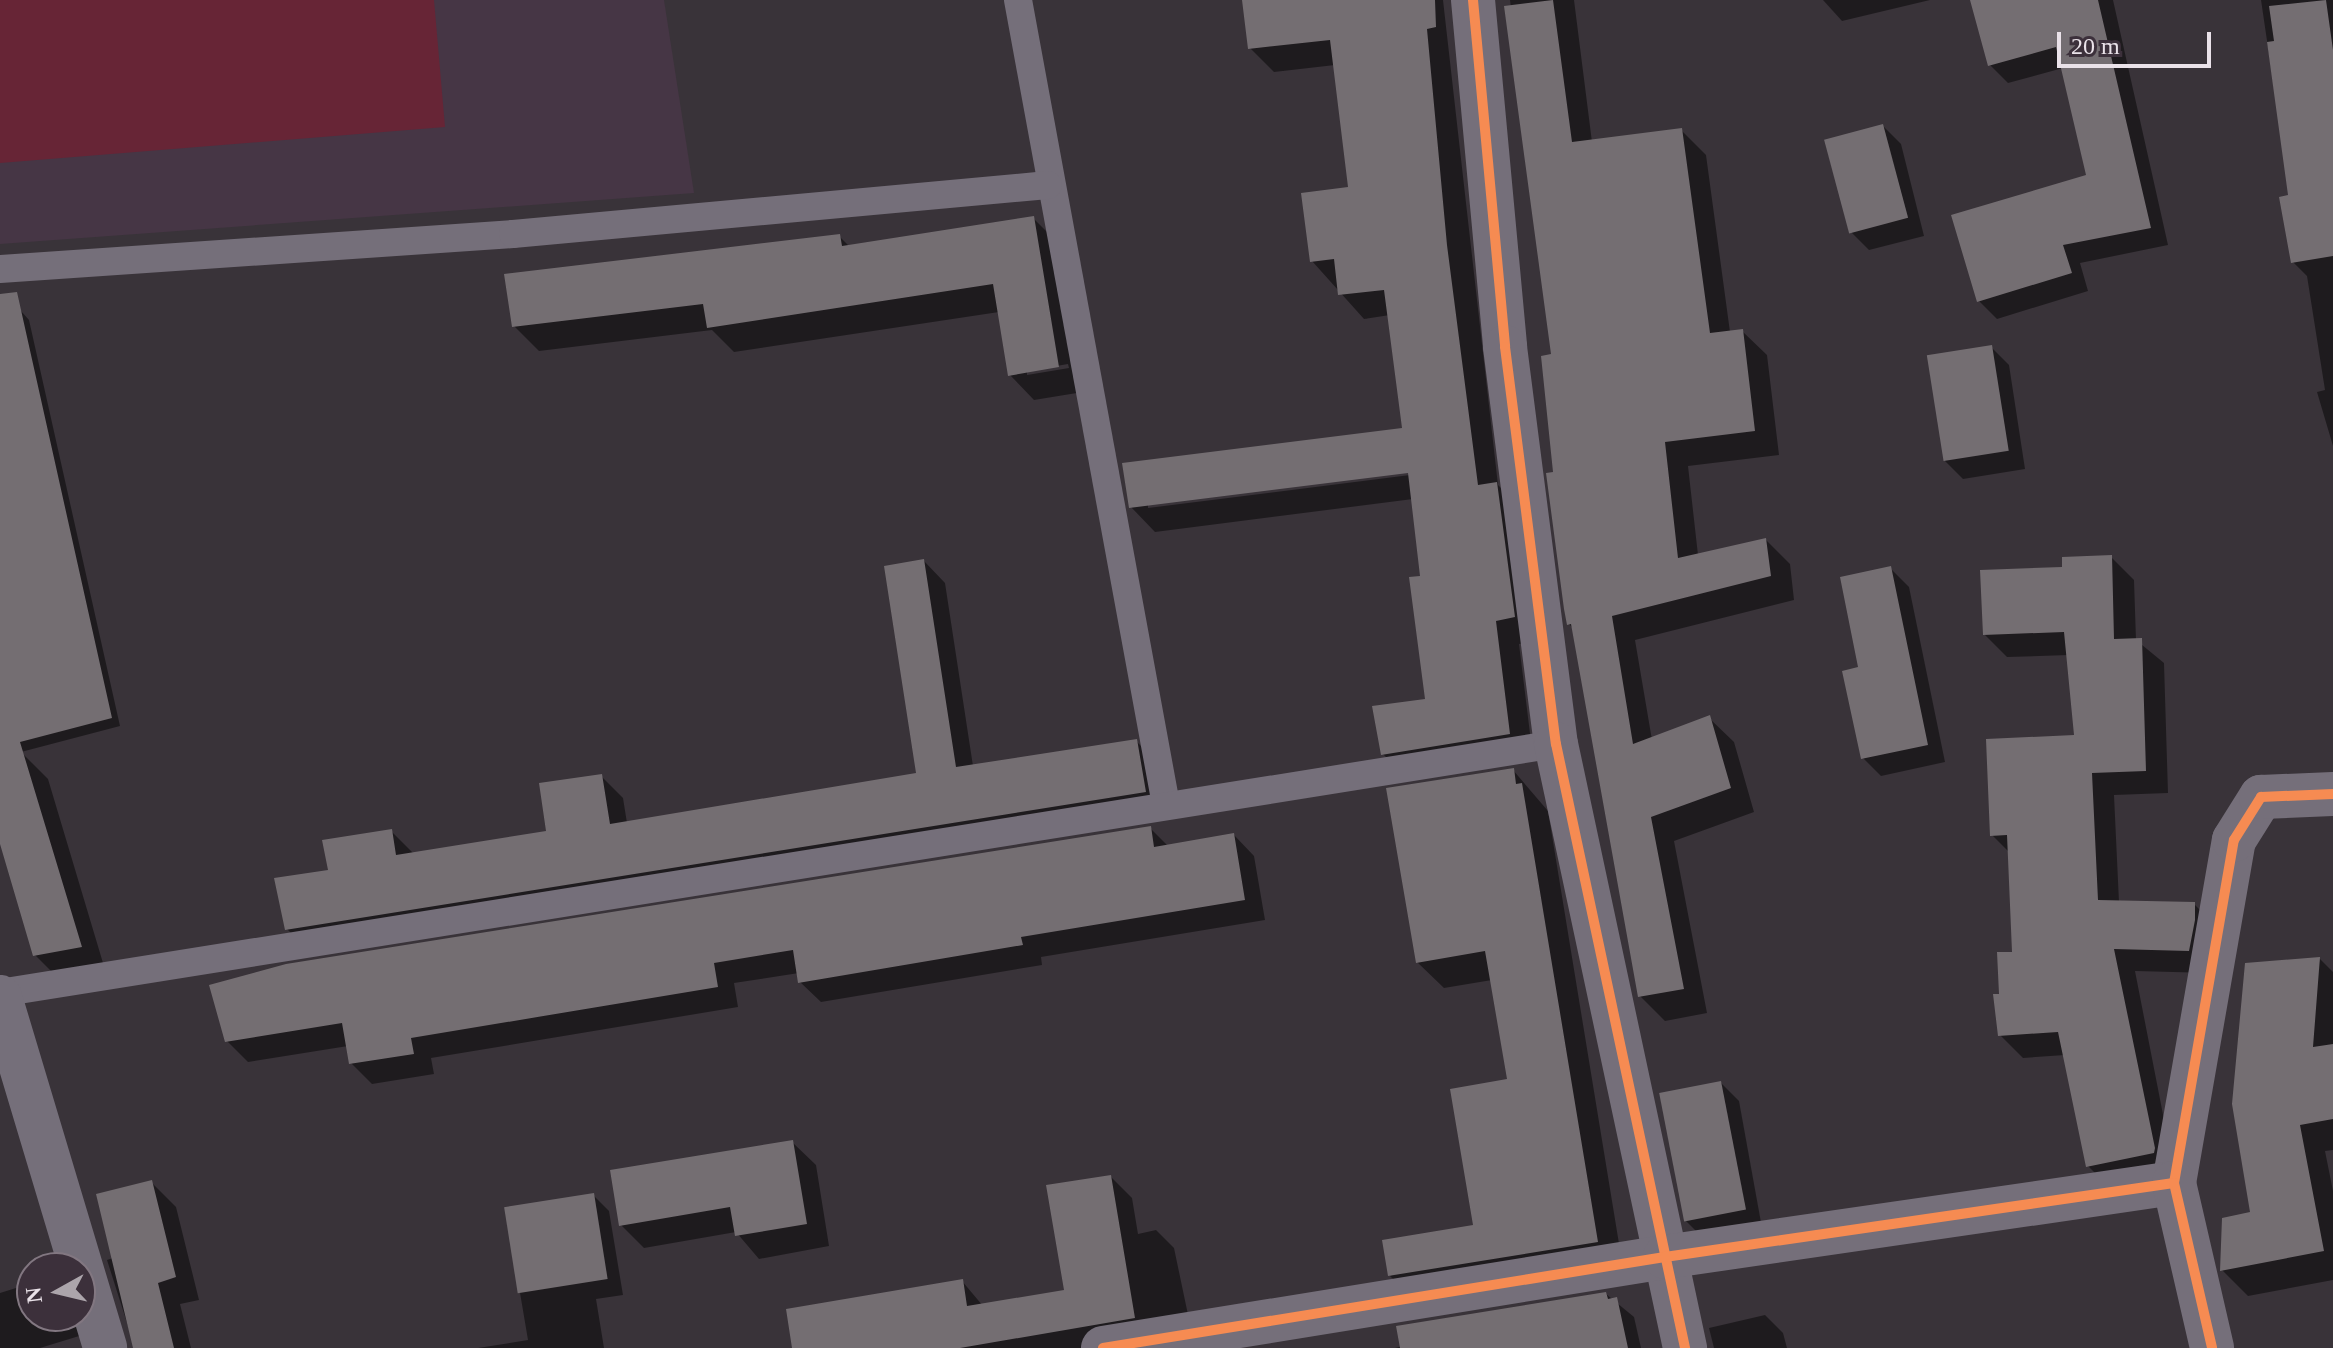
<!DOCTYPE html>
<html>
<head>
<meta charset="utf-8">
<style>
	body { margin:0 }
	#map { position:relative; width:2333px; height:1348px; overflow:hidden; background:#393339; font-family:"Times New Roman",serif }
	div>[style] { position:absolute }
	.built>* { inset:0; background:#463645 }
	.green>* { inset:0; background:#672536 }
	.shadow>* { inset:0; background:#0007 }
	.building>* { inset:0; background:#746e72; transform-origin:0 0 }
	.lane>* { height:28px; margin:-14px; padding:0 14px; transform-origin:14px; border-radius:14px; background:#756f7a }
	.street>* { height:44px; margin:-22px; padding:0 22px; transform-origin:22px; border-radius:22px; background:#756f7a }
	.cycleway>* { height:10px; margin:-5px; padding:0 5px; transform-origin:5px; border-radius:5px; background:#f68b52 }
	span { translate:-50% -50%; white-space:nowrap; text-align:center; line-height:1.15; -webkit-text-stroke:8px #3c303b; paint-order:stroke }
	.north { position:absolute; left:16px; top:1252px; width:80px; height:80px; box-sizing:border-box; background:#3c303b; border:2px solid #827781; border-radius:50%; rotate:262deg; font-size:22px; font-weight:700; line-height:32px; text-align:center; color:#eae2e9 }
	.north::after { content:''; display:block; margin:auto; width:28px; height:36px; background:#aca5ab; clip-path:polygon(50% 0,100% 100%,50% 72%,0 100%) }
	.scale { position:absolute; left:2057px; top:32px; width:154px; height:36px; box-sizing:border-box; border:4px solid #eae2e9; border-top:0; padding-left:10px; font-size:24px; line-height:28px; white-space:nowrap; color:#eae2e9; -webkit-text-stroke:6px #3c303b; paint-order:stroke }
</style>
</head>
<body>
<div id="map">
	<div class="built">
		<i style="clip-path:polygon(0 0,664px 0,694px 193px,0 244px)"></i>
	</div>
	<div class="green">
		<i style="clip-path:polygon(0 0,434px 0,445px 127px,0 163px)"></i>
	</div>
	<div class="shadow">
		<i style="clip-path:polygon(evenodd,1260px 0,1443px 0,1498px 485px,1521px 508px,1538px 641px,1519px 644px,1533px 758px,1407px 778px,1383px 754px,1427px 701px,1423px 578px,1413px 499px,1155px 532px,1131px 507px,1404px 429px,1390px 315px,1364px 319px,1312px 261px,1350px 188px,1335px 65px,1274px 72px,1250px 48px,1260px 0,1417px 470px,1418px 474px,1148px 508px,1148px 504px,1417px 470px)"></i>
		<i style="clip-path:polygon(1510px 0,1574px 0,1592px 142px,1681px 130px,1706px 155px,1730px 332px,1742px 331px,1767px 355px,1779px 455px,1688px 466px,1698px 555px,1766px 540px,1790px 564px,1794px 600px,1635px 640px,1652px 740px,1709px 718px,1734px 742px,1754px 812px,1674px 841px,1707px 1013px,1665px 1021px,1640px 996px,1574px 629px,1569px 624px,1555px 473px,1553px 356px)"></i>
		<i style="clip-path:polygon(1823px 0,1930px 0,1842px 21px)"></i>
		<i style="clip-path:polygon(2016px 0,2113px 0,2168px 245px,2080px 263px,2088px 291px,1997px 319px,1979px 301px,2088px 176px,2063px 68px,2008px 83px,1990px 65px)"></i>
		<i style="clip-path:polygon(2261px 0,2333px 0,2333px 446px,2317px 392px,2325px 390px,2307px 276px,2293px 262px,2290px 197px)"></i>
		<i style="clip-path:polygon(1883px 126px,1901px 144px,1924px 236px,1869px 250px,1851px 232px)"></i>
		<i style="clip-path:polygon(evenodd,1033px 218px,1058px 243px,1083px 392px,1034px 400px,1010px 375px,999px 312px,734px 352px,712px 330px,539px 351px,514px 326px,839px 236px,850px 247px,1033px 218px,1068px 364px,1069px 368px,1027px 375px,1027px 371px,1068px 364px)"></i>
		<i style="clip-path:polygon(21px 311px,29px 320px,120px 726px,21px 752px,48px 779px,106px 973px,61px 981px,35px 955px,0 837px,0 316px)"></i>
		<i style="clip-path:polygon(1991px 347px,2009px 365px,2025px 469px,1963px 479px,1945px 461px)"></i>
		<i style="clip-path:polygon(2111px 557px,2134px 580px,2136px 640px,2164px 663px,2168px 793px,2114px 795px,2119px 902px,2194px 904px,2217px 927px,2211px 973px,2135px 971px,2175px 1176px,2111px 1189px,2088px 1166px,2065px 1055px,2023px 1058px,2000px 1035px,2001px 996px,2014px 955px,2010px 853px,1992px 835px,2076px 737px,2069px 655px,2007px 657px,1984px 634px,2064px 568px)"></i>
		<i style="clip-path:polygon(924px 561px,945px 583px,973px 766px,1136px 741px,1158px 763px,1167px 814px,309px 951px,287px 929px,330px 871px,391px 831px,413px 853px,548px 833px,601px 776px,623px 798px,627px 823px,918px 775px)"></i>
		<i style="clip-path:polygon(1891px 569px,1909px 587px,1945px 762px,1881px 776px,1863px 758px,1861px 669px)"></i>
		<i style="clip-path:polygon(1513px 770px,1548px 811px,1623px 1268px,1416px 1302px,1390px 1276px,1476px 1227px,1509px 1081px,1492px 980px,1444px 988px,1417px 962px)"></i>
		<i style="clip-path:polygon(1150px 828px,1168px 846px,1234px 835px,1254px 856px,1265px 920px,1041px 957px,1042px 965px,821px 1002px,800px 982px,799px 973px,734px 983px,738px 1007px,431px 1058px,434px 1074px,372px 1084px,351px 1063px,348px 1046px,248px 1062px,227px 1041px)"></i>
		<i style="clip-path:polygon(2320px 959px,2333px 972px,2333px 1150px,2325px 1151px,2333px 1191px,2333px 1280px,2248px 1296px,2222px 1270px,2252px 1214px)"></i>
		<i style="clip-path:polygon(1721px 1083px,1739px 1101px,1762px 1228px,1704px 1239px,1686px 1221px)"></i>
		<i style="clip-path:polygon(792px 1142px,816px 1165px,829px 1246px,759px 1259px,736px 1232px,644px 1248px,621px 1225px)"></i>
		<i style="clip-path:polygon(1111px 1177px,1132px 1198px,1138px 1234px,1156px 1230px,1174px 1248px,1191px 1329px,1097px 1348px,795px 1348px,962px 1281px,983px 1306px,1066px 1292px)"></i>
		<i style="clip-path:polygon(152px 1183px,176px 1207px,199px 1300px,180px 1304px,191px 1348px,135px 1348px,107px 1260px,113px 1258px)"></i>
		<i style="clip-path:polygon(593px 1195px,609px 1211px,623px 1295px,596px 1299px,604px 1348px,478px 1348px,528px 1340px,506px 1210px)"></i>
		<i style="clip-path:polygon(32px 1283px,32px 1316px,80px 1316px,89px 1333px,40px 1348px,0 1348px,0 1293px)"></i>
		<i style="clip-path:polygon(1606px 1294px,1634px 1317px,1641px 1348px,1395px 1348px)"></i>
		<i style="clip-path:polygon(1765px 1315px,1783px 1333px,1787px 1348px,1714px 1348px,1709px 1328px)"></i>
	</div>
	<div class="building">
		<i style="clip-path:polygon(1242px 0,1435px 0,1436px 27px,1427px 29px,1447px 245px,1478px 485px,1497px 482px,1515px 617px,1496px 621px,1510px 734px,1381px 755px,1372px 706px,1425px 699px,1409px 577px,1420px 576px,1408px 473px,1129px 508px,1122px 463px,1402px 428px,1384px 290px,1338px 295px,1334px 259px,1310px 262px,1301px 193px,1348px 187px,1330px 40px,1248px 49px)"></i>
		<i style="clip-path:polygon(1553px 0,1572px 142px,1682px 128px,1710px 333px,1743px 329px,1755px 431px,1665px 442px,1678px 558px,1766px 538px,1771px 576px,1612px 616px,1633px 744px,1710px 715px,1731px 788px,1651px 817px,1684px 989px,1638px 997px,1571px 624px,1567px 625px,1564px 609px,1546px 473px,1553px 472px,1541px 356px,1551px 354px,1504px 6px)"></i>
		<i style="clip-path:polygon(1970px 0,2098px 0,2151px 228px,2063px 245px,2072px 273px,1977px 302px,1951px 215px,2086px 175px,2056px 47px,1988px 66px)"></i>
		<i style="clip-path:polygon(2326px 0,2333px 50px,2333px 256px,2291px 263px,2279px 197px,2288px 195px,2267px 42px,2274px 41px,2269px 6px)"></i>
		<i style="left:1883px;top:124px;width:97px;height:61px;rotate:75deg"></i>
		<i style="clip-path:polygon(1034px 216px,1059px 367px,1008px 376px,993px 284px,707px 328px,703px 304px,512px 327px,504px 274px,840px 234px,842px 246px)"></i>
		<i style="clip-path:polygon(17px 292px,112px 718px,20px 742px,82px 947px,33px 956px,0 844px,0 294px)"></i>
		<i style="left:1992px;top:345px;width:107px;height:66px;rotate:81deg"></i>
		<i style="clip-path:polygon(2112px 555px,2114px 639px,2142px 638px,2146px 771px,2092px 773px,2098px 900px,2195px 902px,2195px 920px,2189px 951px,2114px 949px,2155px 1148px,2154px 1153px,2086px 1167px,2058px 1032px,1998px 1036px,1993px 994px,1999px 994px,1997px 952px,2012px 952px,2007px 835px,1990px 836px,1986px 739px,2074px 735px,2064px 632px,1983px 635px,1980px 570px,2062px 567px,2062px 557px)"></i>
		<i style="clip-path:polygon(924px 559px,956px 767px,1137px 739px,1146px 792px,285px 930px,274px 878px,328px 870px,322px 840px,392px 829px,396px 855px,546px 831px,539px 783px,602px 774px,610px 824px,916px 773px,884px 566px)"></i>
		<i style="clip-path:polygon(1891px 566px,1928px 745px,1861px 759px,1842px 671px,1858px 667px,1840px 577px)"></i>
		<i style="clip-path:polygon(1514px 768px,1516px 784px,1522px 783px,1598px 1242px,1388px 1276px,1382px 1240px,1473px 1225px,1450px 1089px,1507px 1079px,1485px 951px,1416px 963px,1386px 788px)"></i>
		<i style="clip-path:polygon(1151px 826px,1154px 847px,1234px 833px,1245px 900px,1021px 937px,1023px 945px,798px 983px,793px 950px,714px 963px,718px 987px,411px 1038px,414px 1054px,349px 1064px,342px 1023px,225px 1042px,209px 985px,286px 964px)"></i>
		<i style="clip-path:polygon(2320px 957px,2313px 1047px,2333px 1044px,2333px 1119px,2300px 1125px,2324px 1251px,2220px 1271px,2222px 1218px,2250px 1212px,2232px 1104px,2245px 963px)"></i>
		<i style="left:1721px;top:1081px;width:131px;height:63px;rotate:79deg"></i>
		<i style="clip-path:polygon(793px 1140px,807px 1224px,735px 1236px,730px 1207px,619px 1226px,610px 1170px)"></i>
		<i style="clip-path:polygon(1111px 1175px,1135px 1318px,960px 1348px,792px 1348px,786px 1309px,963px 1279px,967px 1306px,1064px 1290px,1046px 1185px)"></i>
		<i style="clip-path:polygon(152px 1180px,176px 1277px,158px 1283px,174px 1348px,133px 1348px,96px 1194px)"></i>
		<i style="left:594px;top:1193px;width:87px;height:91px;rotate:81deg"></i>
		<i style="clip-path:polygon(1606px 1292px,1608px 1299px,1617px 1297px,1628px 1348px,1400px 1348px,1396px 1326px)"></i>
	</div>
	<div class="lane">
		<i style="left:1018px;top:0;width:818px;rotate:79.58deg"></i>
		<i style="left:0;top:269px;width:514px;rotate:-3.9deg"></i>
		<i style="left:513px;top:234px;width:537px;rotate:-5.23deg"></i>
		<i style="left:0;top:993px;width:1576px;rotate:-9.09deg"></i>
	</div>
	<div class="street">
		<i style="left:1473px;top:0;width:348px;rotate:84.7deg"></i>
		<i style="left:1505px;top:347px;width:400px;rotate:82.7deg"></i>
		<i style="left:1556px;top:744px;width:618px;rotate:77.94deg"></i>
		<i style="left:0;top:997px;width:366px;rotate:73.3deg"></i>
		<i style="left:2174px;top:1183px;width:348px;rotate:-80.1deg"></i>
		<i style="left:2234px;top:840px;width:51px;rotate:-57.9deg"></i>
		<i style="left:2261px;top:797px;width:72px;rotate:-2.4deg"></i>
		<i style="left:1103px;top:1348px;width:569px;rotate:-9.2deg"></i>
		<i style="left:1665px;top:1257px;width:514px;rotate:-8.27deg"></i>
		<i style="left:2174px;top:1183px;width:169px;rotate:77deg"></i>
	</div>
	<div class="cycleway">
		<i style="left:1473px;top:0;width:348px;rotate:84.7deg"></i>
		<i style="left:1505px;top:347px;width:400px;rotate:82.7deg"></i>
		<i style="left:1556px;top:744px;width:618px;rotate:77.94deg"></i>
		<i style="left:2174px;top:1183px;width:348px;rotate:-80.1deg"></i>
		<i style="left:2234px;top:840px;width:51px;rotate:-57.9deg"></i>
		<i style="left:2261px;top:797px;width:72px;rotate:-2.4deg"></i>
		<i style="left:1103px;top:1348px;width:569px;rotate:-9.2deg"></i>
		<i style="left:1665px;top:1257px;width:514px;rotate:-8.27deg"></i>
		<i style="left:2174px;top:1183px;width:169px;rotate:77deg"></i>
	</div>
	<div class="north">N</div>
	<div class="scale">20 m</div>
</div>
</body>
</html>
